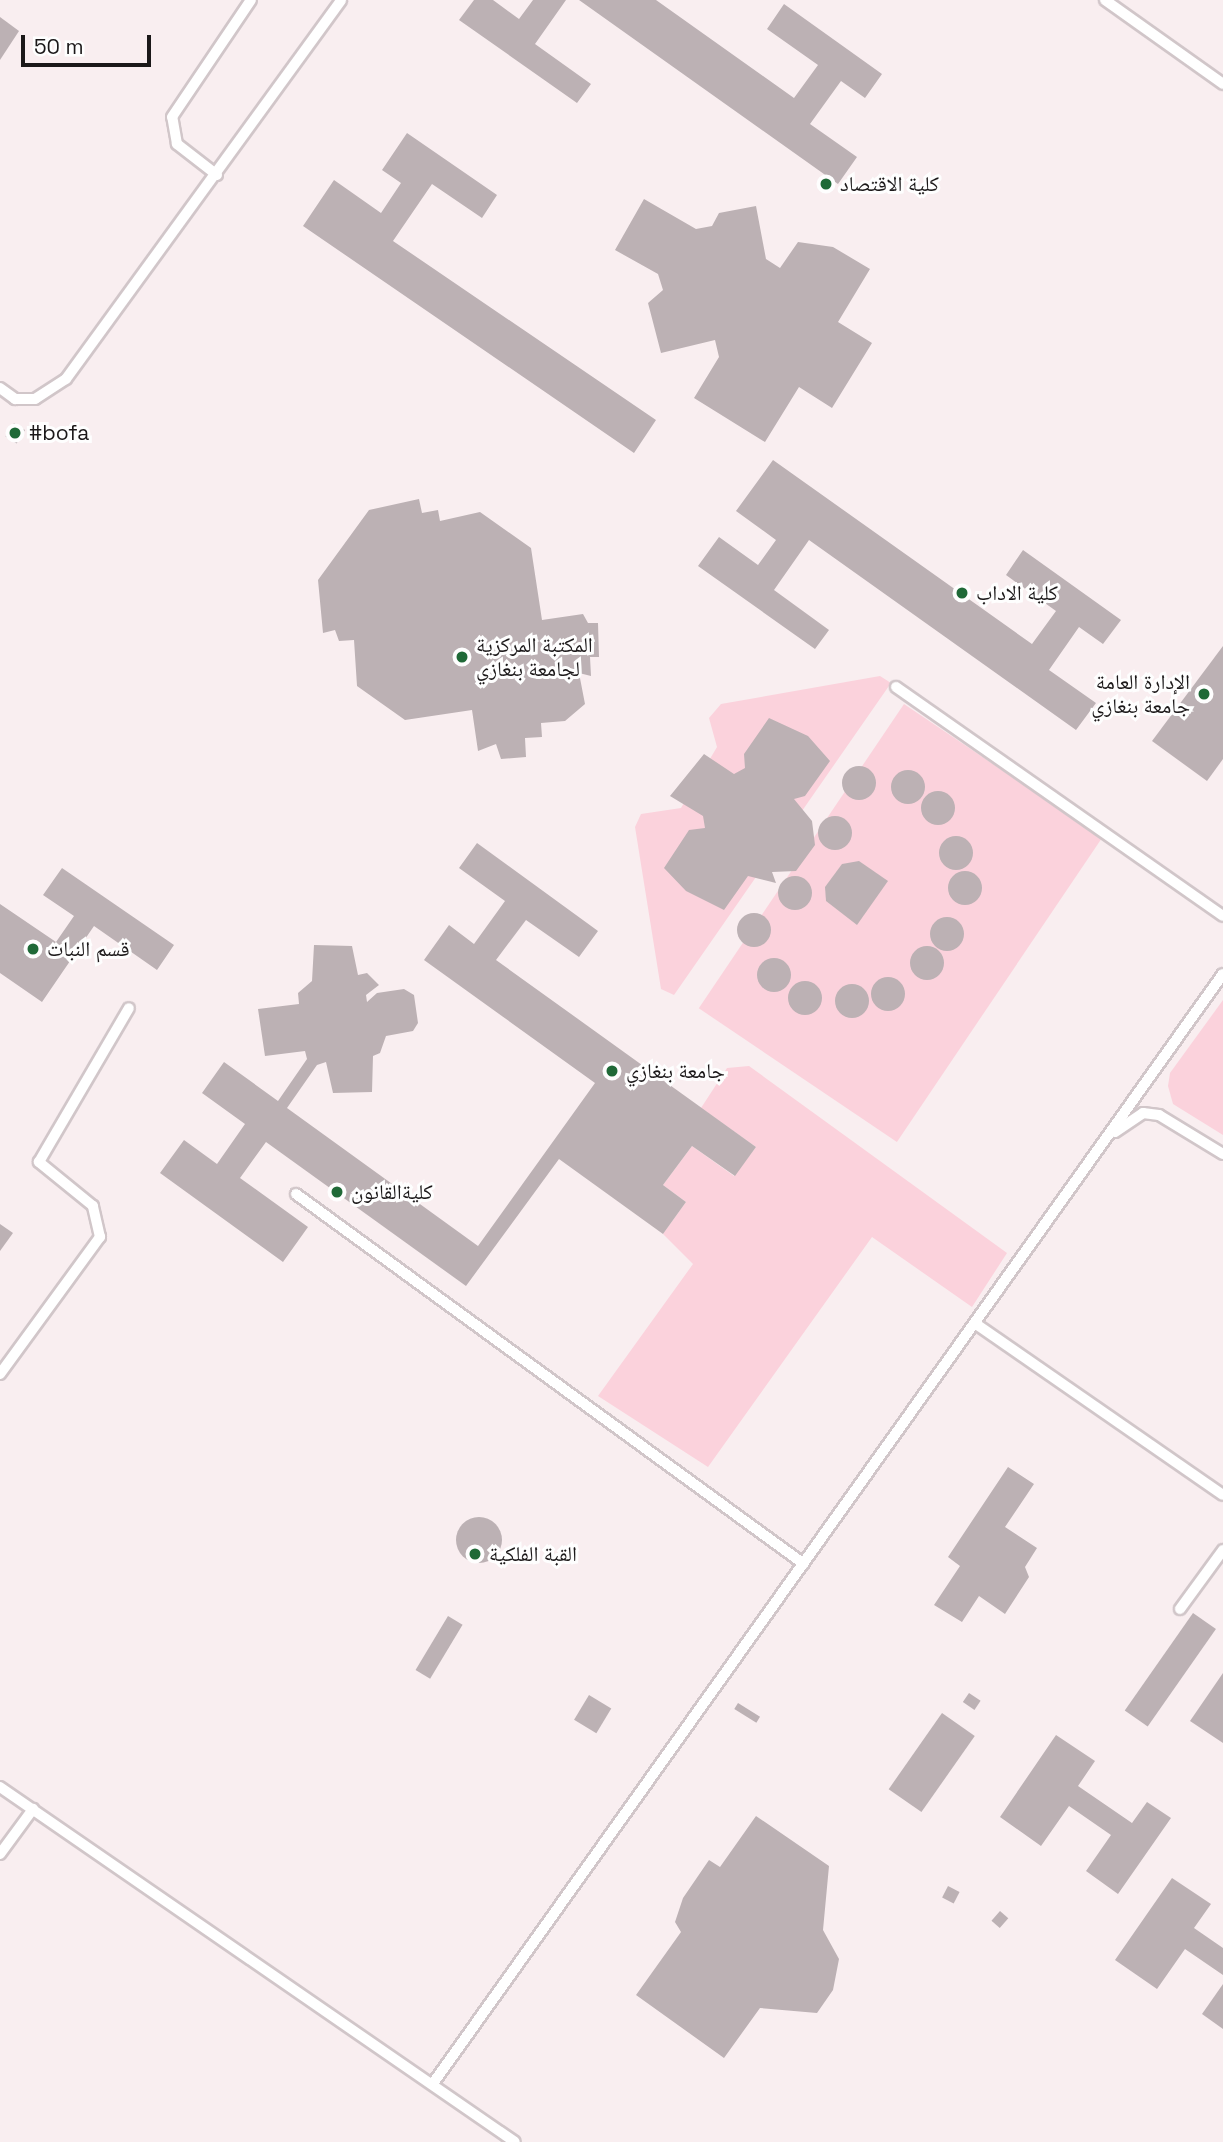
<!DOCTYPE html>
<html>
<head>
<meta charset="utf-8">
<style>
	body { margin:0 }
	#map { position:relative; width:1223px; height:2142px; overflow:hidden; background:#f9eef0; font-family:"Space Grotesk","Noto Naskh Arabic",sans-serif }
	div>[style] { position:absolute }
	.green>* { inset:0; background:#fbd2dc; transform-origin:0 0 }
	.building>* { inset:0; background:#bcb1b4; transform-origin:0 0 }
	.round { border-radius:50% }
	.roads { filter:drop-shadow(2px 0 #d1c6c9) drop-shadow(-2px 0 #d1c6c9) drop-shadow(0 2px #d1c6c9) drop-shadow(0 -2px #d1c6c9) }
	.service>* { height:10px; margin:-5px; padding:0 5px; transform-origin:5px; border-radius:5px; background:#fff }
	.dots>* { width:19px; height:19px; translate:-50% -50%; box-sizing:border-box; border:4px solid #fefefe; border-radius:50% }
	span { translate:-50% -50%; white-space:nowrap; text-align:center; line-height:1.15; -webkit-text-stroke:6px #fefefe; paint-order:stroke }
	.poi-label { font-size:21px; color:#1b1819 }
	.left { translate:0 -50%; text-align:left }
	.right { translate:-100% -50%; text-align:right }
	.scale { position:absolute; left:21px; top:35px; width:130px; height:32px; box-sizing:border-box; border:4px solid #1b1819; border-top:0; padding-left:9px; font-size:21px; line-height:24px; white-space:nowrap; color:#1b1819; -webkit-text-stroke:5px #fefefe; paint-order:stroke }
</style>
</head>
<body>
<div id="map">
	<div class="green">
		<i style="clip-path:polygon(880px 676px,891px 683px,674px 995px,661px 989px,635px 827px,641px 814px,681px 808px,717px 747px,709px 718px,721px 704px)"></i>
		<i style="left:904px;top:704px;width:239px;height:367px;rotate:34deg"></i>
		<i style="clip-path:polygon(1223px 1000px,1223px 1135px,1173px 1104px,1168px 1086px,1170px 1073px)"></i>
		<i style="clip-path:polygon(749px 1066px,1007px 1253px,972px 1307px,872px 1237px,708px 1467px,598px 1396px,693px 1264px,663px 1234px,686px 1202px,663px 1185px,692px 1146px,734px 1176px,756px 1147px,701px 1108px,727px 1068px)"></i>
	</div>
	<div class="building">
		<i style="clip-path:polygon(474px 0,493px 0,519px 19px,533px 0,566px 0,535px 44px,591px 84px,577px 103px,459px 20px)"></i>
		<i style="clip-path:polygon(579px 0,656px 0,794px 98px,818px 65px,767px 29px,784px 4px,882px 74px,865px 98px,841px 81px,810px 124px,857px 157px,838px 184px)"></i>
		<i style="clip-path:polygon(0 17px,19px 31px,0 60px)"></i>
		<i style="clip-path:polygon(407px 133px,497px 195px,482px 218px,432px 184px,393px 241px,656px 420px,634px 453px,303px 226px,334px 180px,381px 213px,401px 183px,382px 170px)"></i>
		<i style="clip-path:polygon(644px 199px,696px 229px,712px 226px,719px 213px,756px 206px,766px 259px,780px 268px,798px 242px,833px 247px,870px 269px,838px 322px,872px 343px,832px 408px,799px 387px,765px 442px,694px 398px,719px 357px,715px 340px,661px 353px,648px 303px,663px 290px,658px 274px,615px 250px)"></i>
		<i style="left:14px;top:423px;width:13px;height:16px;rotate:32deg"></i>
		<i style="clip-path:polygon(773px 460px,1032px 644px,1056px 611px,1006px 575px,1023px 550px,1121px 620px,1103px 644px,1079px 627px,1049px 670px,1096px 703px,1076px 730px,809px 540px,774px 590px,829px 630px,815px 649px,698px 566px,719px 537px,758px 565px,776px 540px,736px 511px)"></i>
		<i style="clip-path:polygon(419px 499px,422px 513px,438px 510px,440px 521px,480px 512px,531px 548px,542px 620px,583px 614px,588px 623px,598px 623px,599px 657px,590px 657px,591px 676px,579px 673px,585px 704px,565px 721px,541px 723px,542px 737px,525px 738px,526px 757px,501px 759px,496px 744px,478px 751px,472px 710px,405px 720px,357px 686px,354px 640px,339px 641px,335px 630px,323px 633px,318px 580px,369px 510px)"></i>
		<i style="clip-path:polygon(1223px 646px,1223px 759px,1207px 781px,1152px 741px)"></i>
		<i style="clip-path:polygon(769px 718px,808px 736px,830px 761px,805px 796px,794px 799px,812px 821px,815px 845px,796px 871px,772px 872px,776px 883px,748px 876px,724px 910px,686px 891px,664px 868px,689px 830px,705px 828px,703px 816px,670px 796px,704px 754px,734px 774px,745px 768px,744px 754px)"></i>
		<i class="round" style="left:842px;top:766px;width:34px;height:34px"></i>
		<i class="round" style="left:891px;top:770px;width:34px;height:34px"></i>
		<i class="round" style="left:921px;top:791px;width:34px;height:34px"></i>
		<i class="round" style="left:818px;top:816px;width:34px;height:34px"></i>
		<i class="round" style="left:939px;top:836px;width:34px;height:34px"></i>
		<i style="clip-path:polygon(477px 843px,598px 931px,579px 957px,526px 920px,496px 960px,756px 1147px,735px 1176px,692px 1146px,663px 1185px,686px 1202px,663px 1234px,559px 1159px,466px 1286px,266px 1142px,240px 1178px,308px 1227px,283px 1262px,160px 1173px,184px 1140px,217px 1164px,245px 1124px,202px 1093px,224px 1062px,278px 1101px,307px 1059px,305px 1051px,265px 1056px,258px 1009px,299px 1004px,298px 993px,312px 981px,314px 945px,352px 946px,358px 975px,367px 973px,379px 985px,366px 995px,367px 1002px,377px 993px,404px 989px,414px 995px,418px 1023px,413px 1031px,386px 1036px,380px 1053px,373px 1056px,372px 1092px,333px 1093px,326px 1062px,317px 1065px,287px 1108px,478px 1246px,595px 1083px,424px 960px,449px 925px,474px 944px,505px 901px,459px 868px)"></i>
		<i style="clip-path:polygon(859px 861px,888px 881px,857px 925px,826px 901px,825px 887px,842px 864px)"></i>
		<i style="clip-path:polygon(62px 868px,174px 945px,157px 970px,94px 926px,42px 1002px,0 973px,0 904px,56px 942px,74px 916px,43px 895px)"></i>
		<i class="round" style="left:948px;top:871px;width:34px;height:34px"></i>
		<i class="round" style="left:778px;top:876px;width:34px;height:34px"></i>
		<i class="round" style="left:737px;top:913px;width:34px;height:34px"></i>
		<i class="round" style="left:930px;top:917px;width:34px;height:34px"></i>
		<i class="round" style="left:910px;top:946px;width:34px;height:34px"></i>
		<i class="round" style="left:757px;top:958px;width:34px;height:34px"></i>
		<i class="round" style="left:871px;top:977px;width:34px;height:34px"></i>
		<i class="round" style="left:788px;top:981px;width:34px;height:34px"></i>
		<i class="round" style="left:835px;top:984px;width:34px;height:34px"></i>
		<i style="clip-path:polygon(0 1224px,13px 1233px,0 1251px)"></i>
		<i style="clip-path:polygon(1008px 1467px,1034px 1484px,1005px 1527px,1037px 1548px,1025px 1567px,1029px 1577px,1005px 1614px,979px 1596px,962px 1622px,934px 1605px,960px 1566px,948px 1557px)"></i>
		<i class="round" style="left:456px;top:1517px;width:46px;height:46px"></i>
		<i style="left:1193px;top:1613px;width:28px;height:119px;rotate:35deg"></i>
		<i style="left:448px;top:1616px;width:17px;height:63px;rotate:31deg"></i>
		<i style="clip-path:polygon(1223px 1673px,1223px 1743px,1190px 1721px)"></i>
		<i style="left:969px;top:1693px;width:14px;height:11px;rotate:34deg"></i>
		<i style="left:589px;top:1695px;width:26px;height:29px;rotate:31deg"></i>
		<i style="left:738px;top:1703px;width:26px;height:7px;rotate:32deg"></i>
		<i style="left:942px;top:1713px;width:40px;height:93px;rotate:35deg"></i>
		<i style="clip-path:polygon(1056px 1735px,1095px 1761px,1078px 1786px,1132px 1823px,1147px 1802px,1171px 1818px,1118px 1894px,1086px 1871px,1111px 1835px,1069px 1806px,1041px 1846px,1000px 1817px)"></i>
		<i style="clip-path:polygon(756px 1816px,829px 1866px,823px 1930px,839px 1959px,833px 1990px,817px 2013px,760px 2008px,724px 2058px,636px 1995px,681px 1932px,675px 1922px,683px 1898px,709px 1860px,720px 1867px)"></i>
		<i style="clip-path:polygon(1172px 1878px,1211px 1904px,1194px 1928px,1223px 1948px,1223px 1975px,1185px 1949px,1157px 1989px,1115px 1960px)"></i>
		<i style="left:948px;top:1886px;width:13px;height:13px;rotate:27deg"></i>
		<i style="left:1000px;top:1911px;width:11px;height:13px;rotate:41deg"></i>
		<i style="clip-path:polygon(1223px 1984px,1223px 2029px,1202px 2014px)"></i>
	</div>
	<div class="roads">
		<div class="service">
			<i style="left:1105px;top:0;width:145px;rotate:35.4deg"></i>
			<i style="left:217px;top:175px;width:51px;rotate:-142.2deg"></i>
			<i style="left:177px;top:144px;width:27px;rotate:-100deg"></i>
			<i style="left:172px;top:117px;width:141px;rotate:-56deg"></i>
			<i style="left:0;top:388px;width:19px;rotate:36deg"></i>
			<i style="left:15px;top:399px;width:20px"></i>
			<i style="left:35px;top:399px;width:37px;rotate:-33deg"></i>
			<i style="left:66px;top:379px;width:468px;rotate:-54deg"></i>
			<i style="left:896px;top:687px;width:399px;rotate:35deg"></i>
			<i style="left:1115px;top:1132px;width:34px;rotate:-34deg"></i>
			<i style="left:1143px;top:1113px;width:16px;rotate:7deg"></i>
			<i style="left:1159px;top:1115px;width:75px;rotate:31.4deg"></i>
			<i style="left:296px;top:1194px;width:628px;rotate:36.07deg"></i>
			<i style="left:976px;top:1324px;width:300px;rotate:34.7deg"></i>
			<i style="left:0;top:1374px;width:170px;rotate:-53.9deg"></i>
			<i style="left:100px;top:1237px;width:32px;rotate:-103deg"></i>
			<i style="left:93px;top:1206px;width:70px;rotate:-140.8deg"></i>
			<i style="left:39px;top:1162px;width:178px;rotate:-59.7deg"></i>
			<i style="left:1180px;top:1609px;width:73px;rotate:-53.9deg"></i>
			<i style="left:0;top:1787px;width:625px;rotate:34.58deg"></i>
			<i style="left:0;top:1854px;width:56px;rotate:-53.7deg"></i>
			<i style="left:434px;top:2082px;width:1360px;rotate:-54.55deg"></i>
		</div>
	</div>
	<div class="dots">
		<i style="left:826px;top:184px;background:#1f6937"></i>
		<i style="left:15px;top:433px;background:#1f6937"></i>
		<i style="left:962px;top:593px;background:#1f6937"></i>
		<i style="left:462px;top:657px;background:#1f6937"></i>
		<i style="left:1204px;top:694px;background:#1f6937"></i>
		<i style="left:33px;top:949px;background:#1f6937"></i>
		<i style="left:612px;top:1071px;background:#1f6937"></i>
		<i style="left:337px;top:1192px;background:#1f6937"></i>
		<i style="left:475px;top:1554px;background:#1f6937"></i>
	</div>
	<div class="poi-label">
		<span class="left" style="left:840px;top:184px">كلية الاقتصاد</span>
		<span class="left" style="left:29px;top:433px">#bofa</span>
		<span class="left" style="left:976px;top:593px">كلية الاداب</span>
		<span class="left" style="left:476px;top:657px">المكتبة المركزية<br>لجامعة بنغازي</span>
		<span class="right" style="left:1190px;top:694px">الإدارة العامة<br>جامعة بنغازي</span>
		<span class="left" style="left:47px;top:949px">قسم النبات</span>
		<span class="left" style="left:626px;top:1071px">جامعة بنغازي</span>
		<span class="left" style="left:351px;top:1192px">كليةالقانون</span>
		<span class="left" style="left:489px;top:1554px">القبة الفلكية</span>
	</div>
	<div class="scale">50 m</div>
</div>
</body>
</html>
